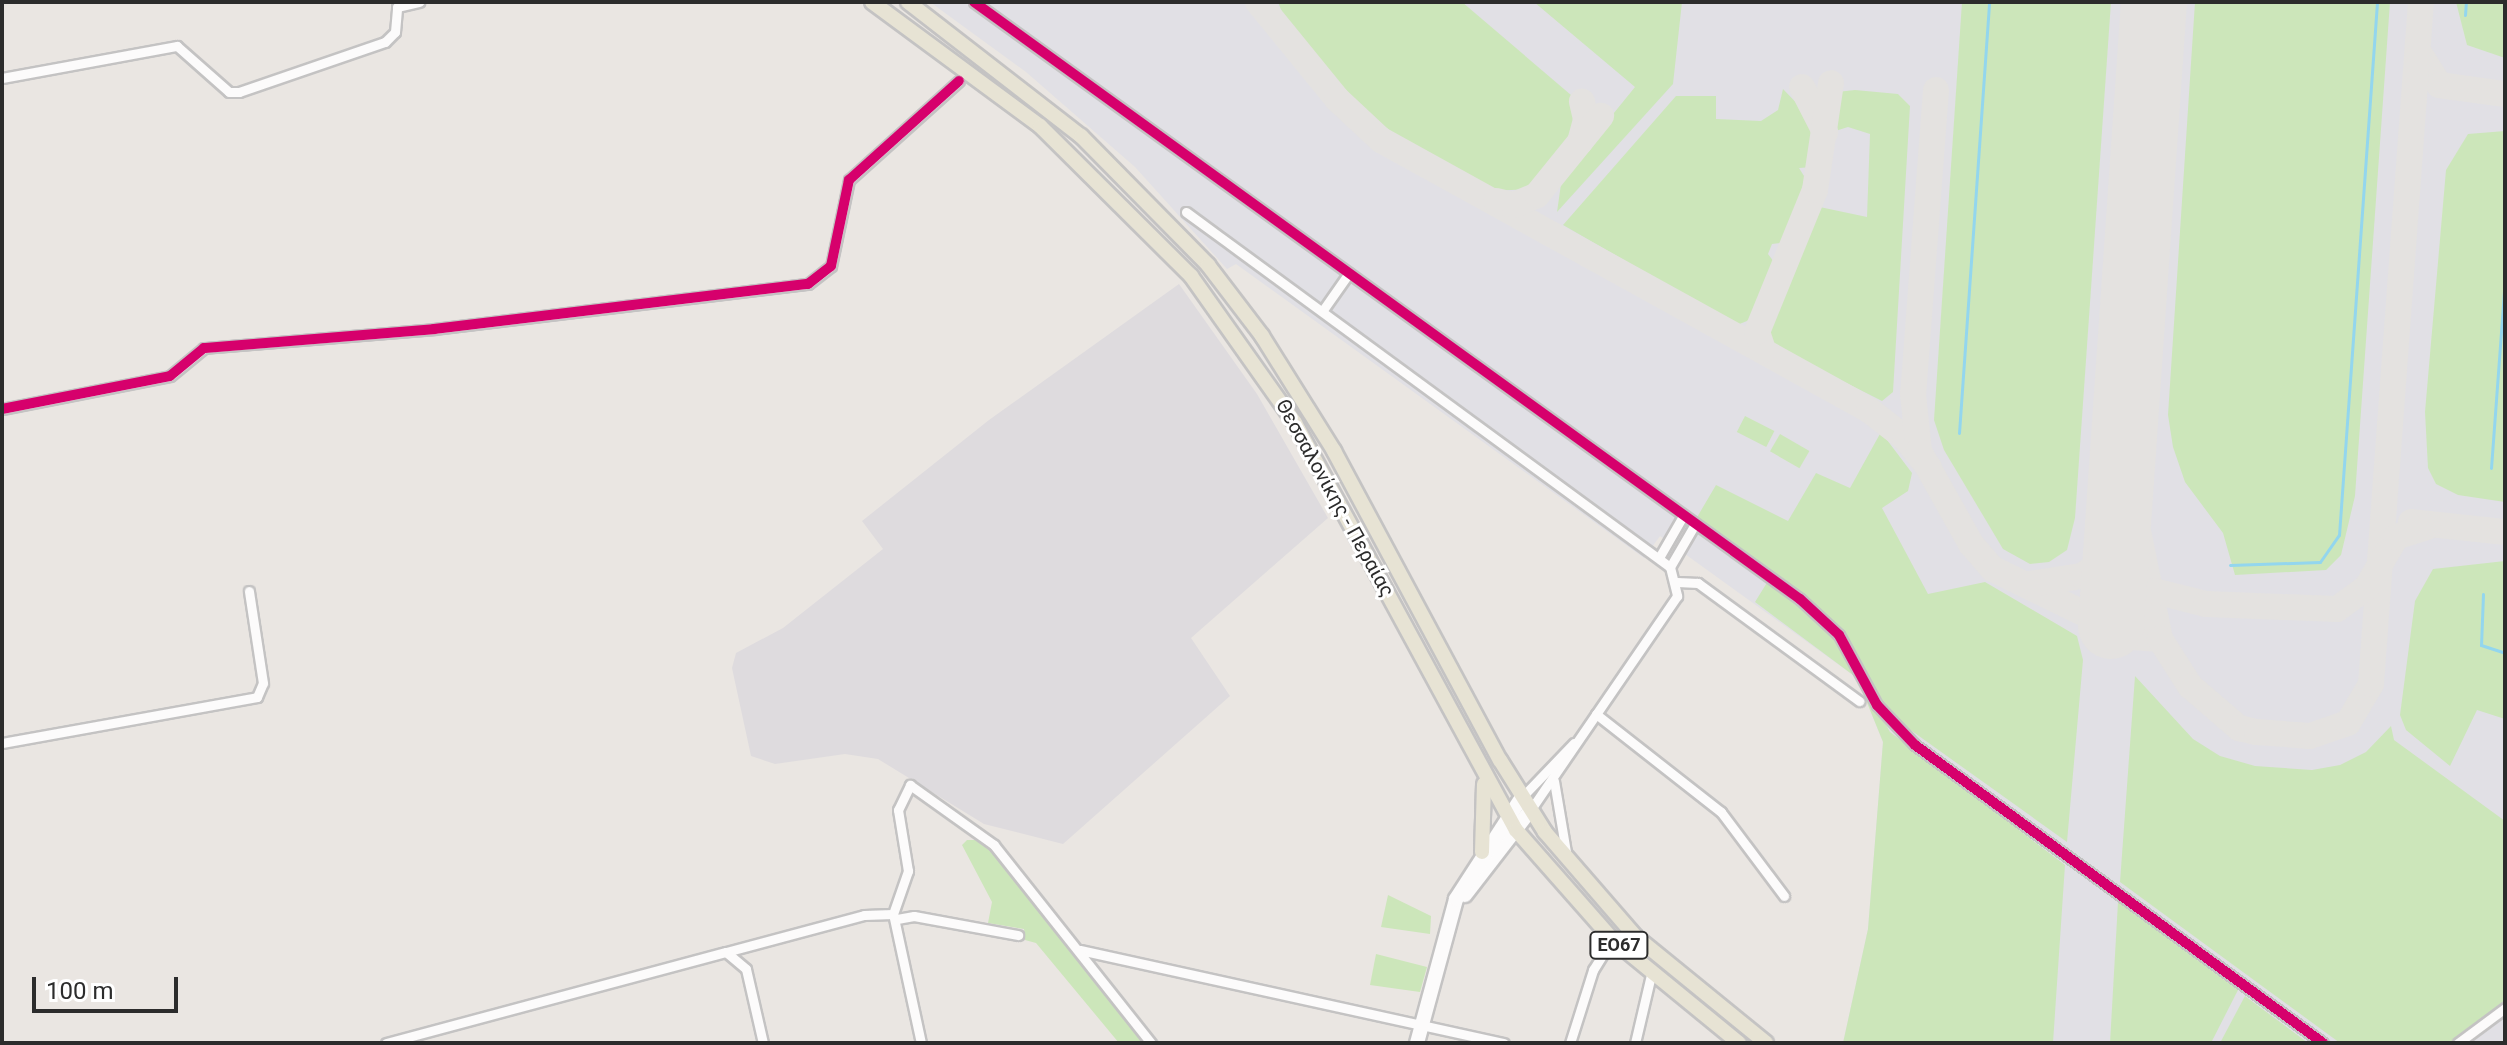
<!DOCTYPE html>
<html>
<head>
<meta charset="utf-8">
<style>
	body { margin:0 }
	#map { position:relative; width:2507px; height:1045px; overflow:hidden; background:#eae6e2; font-family:Roboto,sans-serif }
	div>[style] { position:absolute }
	.industrial>* { inset:0; background:#dedbde }
	.airport>* { inset:0; background:#e1e0e5 }
	.green>* { inset:0; background:#cce6ba; transform-origin:0 0 }
	.stream>* { height:3px; margin:-1.5px; padding:0 1.5px; transform-origin:1.5px; border-radius:1.5px; background:#93d6ee }
	.taxiway>* { height:26px; margin:-13px; padding:0 13px; transform-origin:13px; border-radius:13px; background:#e4e2e0 }
	.runway>* { height:66px; margin:-33px; padding:0 33px; transform-origin:33px; border-radius:33px; background:#e4e2e0 }
	.roads { filter:drop-shadow(2px 0 #c4c3c3) drop-shadow(-2px 0 #c4c3c3) drop-shadow(0 2px #c4c3c3) drop-shadow(0 -2px #c4c3c3) }
	.minor>* { height:9px; margin:-4.5px; padding:0 4.5px; transform-origin:4.5px; border-radius:4.5px; background:#fcfbfb }
	.secondary>* { height:14px; margin:-7px; padding:0 7px; transform-origin:7px; border-radius:7px; background:#fcfbfb }
	.primary>* { height:14px; margin:-7px; padding:0 7px; transform-origin:7px; border-radius:7px; background:#e7e3d4 }
	.cycleway>* { height:10px; margin:-5px; padding:0 5px; transform-origin:5px; border-radius:5px; background:#d6006c }
	span { translate:-50% -50%; white-space:nowrap; text-align:center; line-height:1.15; -webkit-text-stroke:6px #fff; paint-order:stroke }
	.shield-label span { padding:2px 6px; background:#fff; border:2px solid; border-radius:6px; -webkit-text-stroke-width:0 }
	.shield-label { font-size:18px; color:#2c2c2c; font-weight:700 }
	.street-label { font-size:20px; color:#2c2c2c }
	.frame { position:absolute; inset:0; border:4px solid #2c2c2c; pointer-events:none }
	.scale { position:absolute; left:32px; top:977px; width:146px; height:36px; box-sizing:border-box; border:4px solid #2c2c2c; border-top:0; padding-left:10px; font-size:24px; line-height:28px; white-space:nowrap; color:#2c2c2c; -webkit-text-stroke:6px #fff; paint-order:stroke }
</style>
</head>
<body>
<div id="map">
	<div class="industrial">
		<i style="clip-path:polygon(1179px 284px,1257px 394px,1328px 518px,1191px 638px,1230px 696px,1063px 844px,984px 824px,878px 759px,845px 754px,775px 764px,751px 756px,732px 668px,736px 653px,783px 628px,883px 549px,862px 521px,989px 420px)"></i>
	</div>
	<div class="airport">
		<i style="clip-path:polygon(930px 2px,2505px 2px,2505px 1043px,1843px 1043px,1868px 929px,1883px 742px,1857px 678px,1660px 536px,1644px 558px,1236px 264px,1227px 269px,1135px 167px,1026px 72px)"></i>
	</div>
	<div class="green">
		<i style="clip-path:polygon(1278px 2px,1462px 2px,1571px 95px,1578px 113px,1575px 136px,1531px 189px,1491px 191px,1364px 115px,1285px 20px)"></i>
		<i style="clip-path:polygon(1534px 2px,1682px 2px,1673px 84px,1557px 212px,1562px 177px,1635px 87px)"></i>
		<i style="clip-path:polygon(1962px 2px,2111px 2px,2075px 518px,2067px 550px,2049px 562px,2030px 564px,2003px 549px,1944px 450px,1934px 420px)"></i>
		<i style="clip-path:polygon(2195px 2px,2390px 2px,2355px 496px,2341px 555px,2326px 570px,2235px 575px,2223px 533px,2185px 482px,2173px 447px,2168px 415px)"></i>
		<i style="clip-path:polygon(2456px 2px,2505px 2px,2505px 58px,2467px 45px)"></i>
		<i style="clip-path:polygon(1783px 89px,1812px 119px,1817px 139px,1812px 167px,1799px 168px,1809px 184px,1790px 242px,1772px 244px,1768px 254px,1780px 270px,1765px 304px,1747px 321px,1737px 325px,1563px 225px,1676px 96px,1716px 96px,1716px 119px,1761px 121px,1778px 110px)"></i>
		<i style="clip-path:polygon(1855px 90px,1898px 94px,1910px 106px,1893px 392px,1882px 401px,1763px 341px,1815px 206px,1867px 217px,1870px 134px,1848px 127px,1829px 133px,1837px 92px)"></i>
		<i style="clip-path:polygon(2505px 131px,2505px 502px,2458px 495px,2436px 484px,2428px 468px,2425px 412px,2446px 170px,2468px 134px)"></i>
		<i style="left:1745px;top:416px;width:33px;height:18px;rotate:27deg"></i>
		<i style="clip-path:polygon(1881px 432px,1912px 473px,1908px 491px,1882px 508px,1928px 594px,1985px 582px,2077px 636px,2083px 660px,2067px 842px,1898px 721px,1876px 695px,1841px 630px,1696px 519px,1716px 485px,1788px 521px,1816px 473px,1850px 488px)"></i>
		<i style="left:1780px;top:434px;width:34px;height:20px;rotate:30deg"></i>
		<i style="clip-path:polygon(2505px 561px,2505px 719px,2477px 710px,2450px 766px,2406px 730px,2400px 715px,2415px 601px,2433px 569px)"></i>
		<i style="clip-path:polygon(1768px 581px,1842px 644px,1890px 732px,2065px 865px,2053px 1043px,1843px 1043px,1868px 929px,1883px 742px,1857px 678px,1755px 602px)"></i>
		<i style="clip-path:polygon(2135px 676px,2193px 739px,2220px 756px,2255px 766px,2312px 770px,2340px 765px,2366px 752px,2391px 726px,2394px 740px,2505px 821px,2505px 1002px,2449px 1043px,2340px 1043px,2120px 882px)"></i>
		<i style="clip-path:polygon(967px 840px,981px 840px,1019px 881px,1146px 1043px,1119px 1043px,1036px 943px,1025px 940px,1024px 929px,988px 923px,992px 902px,962px 845px)"></i>
		<i style="clip-path:polygon(1388px 895px,1431px 916px,1430px 934px,1381px 927px)"></i>
		<i style="clip-path:polygon(2118px 902px,2238px 990px,2211px 1043px,2110px 1043px)"></i>
		<i style="clip-path:polygon(1376px 954px,1427px 967px,1420px 992px,1370px 985px)"></i>
		<i style="clip-path:polygon(2245px 996px,2308px 1043px,2220px 1043px)"></i>
	</div>
	<div class="stream">
		<i style="left:2465px;top:15px;width:13px;rotate:-86deg"></i>
		<i style="left:1959px;top:433px;width:432px;rotate:-86deg"></i>
		<i style="left:2491px;top:468px;width:190px;rotate:-85.8deg"></i>
		<i style="left:2230px;top:565px;width:90px;rotate:-1.9deg"></i>
		<i style="left:2320px;top:562px;width:33px;rotate:-55deg"></i>
		<i style="left:2339px;top:535px;width:534px;rotate:-85.92deg"></i>
		<i style="left:2483px;top:594px;width:51px;rotate:92.2deg"></i>
		<i style="left:2481px;top:645px;width:25px;rotate:18deg"></i>
	</div>
	<div class="taxiway">
		<i style="left:1258px;top:2px;width:125px;rotate:50.8deg"></i>
		<i style="left:1337px;top:99px;width:60px;rotate:43deg"></i>
		<i style="left:1381px;top:140px;width:558px;rotate:28.95deg"></i>
		<i style="left:1869px;top:410px;width:46px;rotate:37.9deg"></i>
		<i style="left:1905px;top:438px;width:38px;rotate:51deg"></i>
		<i style="left:2418px;top:51px;width:40px;rotate:58deg"></i>
		<i style="left:2439px;top:85px;width:67px;rotate:7.8deg"></i>
		<i style="left:1802px;top:87px;width:51px;rotate:62.9deg"></i>
		<i style="left:1936px;top:90px;width:305px;rotate:94.3deg"></i>
		<i style="left:1913px;top:394px;width:57px;rotate:84deg"></i>
		<i style="left:1919px;top:451px;width:107px;rotate:60.8deg"></i>
		<i style="left:1971px;top:544px;width:33px;rotate:49deg"></i>
		<i style="left:1993px;top:569px;width:155px;rotate:26.1deg"></i>
		<i style="left:2132px;top:637px;width:28px;rotate:4deg"></i>
		<i style="left:1580px;top:142px;width:24px;rotate:-75deg"></i>
		<i style="left:1586px;top:119px;width:18px;rotate:-103deg"></i>
		<i style="left:1496px;top:201px;width:18px;rotate:13deg"></i>
		<i style="left:1514px;top:205px;width:25px;rotate:-23deg"></i>
		<i style="left:1537px;top:195px;width:102px;rotate:-51deg"></i>
		<i style="left:1763px;top:350px;width:19px;rotate:-108deg"></i>
		<i style="left:1757px;top:332px;width:153px;rotate:-67.8deg"></i>
		<i style="left:1815px;top:190px;width:108px;rotate:-81.5deg"></i>
		<i style="left:2123px;top:457px;width:186px;rotate:78.5deg"></i>
		<i style="left:2160px;top:639px;width:56px;rotate:57.4deg"></i>
		<i style="left:2190px;top:686px;width:65px;rotate:40.6deg"></i>
		<i style="left:2239px;top:728px;width:18px;rotate:13deg"></i>
		<i style="left:2257px;top:732px;width:53px;rotate:4.3deg"></i>
		<i style="left:2310px;top:736px;width:40px;rotate:-18.9deg"></i>
		<i style="left:2348px;top:723px;width:45px;rotate:-59.5deg"></i>
		<i style="left:2371px;top:684px;width:684px;rotate:-85.81deg"></i>
		<i style="left:2411px;top:522px;width:95px;rotate:6.1deg"></i>
		<i style="left:2029px;top:584px;width:54px;rotate:-8.6deg"></i>
		<i style="left:2082px;top:576px;width:27px;rotate:-36deg"></i>
		<i style="left:2104px;top:560px;width:29px;rotate:-61deg"></i>
		<i style="left:2154px;top:591px;width:54px;rotate:14deg"></i>
		<i style="left:2206px;top:604px;width:131px;rotate:2.2deg"></i>
		<i style="left:2337px;top:609px;width:37px;rotate:-36deg"></i>
		<i style="left:2367px;top:587px;width:58px;rotate:-59.9deg"></i>
		<i style="left:2396px;top:537px;width:33px;rotate:-18deg"></i>
	</div>
	<div class="runway">
		<i style="left:2111px;top:626px;width:625px;rotate:-86.06deg"></i>
	</div>
	<div class="roads">
		<div class="minor">
			<i style="left:974px;top:2px;width:1019px;rotate:35.86deg"></i>
			<i style="left:1800px;top:599px;width:53px;rotate:42.7deg"></i>
			<i style="left:1839px;top:635px;width:80px;rotate:61.5deg"></i>
			<i style="left:1877px;top:705px;width:55px;rotate:46.5deg"></i>
			<i style="left:1915px;top:745px;width:505px;rotate:36.14deg"></i>
			<i style="left:2px;top:78px;width:178px;rotate:-10.4deg"></i>
			<i style="left:177px;top:46px;width:69px;rotate:41.5deg"></i>
			<i style="left:229px;top:92px;width:10px"></i>
			<i style="left:239px;top:92px;width:154px;rotate:-18.9deg"></i>
			<i style="left:385px;top:42px;width:14px;rotate:-45deg"></i>
			<i style="left:395px;top:32px;width:25px;rotate:-85deg"></i>
			<i style="left:397px;top:7px;width:23px;rotate:-13deg"></i>
			<i style="left:1186px;top:212px;width:600px;rotate:36.26deg"></i>
			<i style="left:1670px;top:567px;width:30px;rotate:76deg"></i>
			<i style="left:1677px;top:596px;width:260px;rotate:124.4deg"></i>
			<i style="left:1323px;top:310px;width:45px;rotate:-54.9deg"></i>
			<i style="left:2px;top:409px;width:171px;rotate:-11.1deg"></i>
			<i style="left:170px;top:376px;width:44px;rotate:-39.5deg"></i>
			<i style="left:204px;top:348px;width:231px;rotate:-4.7deg"></i>
			<i style="left:434px;top:329px;width:377px;rotate:-6.9deg"></i>
			<i style="left:808px;top:284px;width:29px;rotate:-38deg"></i>
			<i style="left:831px;top:266px;width:88px;rotate:-78.2deg"></i>
			<i style="left:849px;top:180px;width:148px;rotate:-42deg"></i>
			<i style="left:1660px;top:556px;width:46px;rotate:-60.1deg"></i>
			<i style="left:1670px;top:567px;width:50px;rotate:-59.8deg"></i>
			<i style="left:1677px;top:582px;width:21px;rotate:3deg"></i>
			<i style="left:1698px;top:583px;width:200px;rotate:36.2deg"></i>
			<i style="left:1596px;top:714px;width:159px;rotate:38.1deg"></i>
			<i style="left:1721px;top:812px;width:105px;rotate:53.1deg"></i>
			<i style="left:2px;top:743px;width:259px;rotate:-10.2deg"></i>
			<i style="left:257px;top:697px;width:15px;rotate:-67deg"></i>
			<i style="left:263px;top:683px;width:93px;rotate:-98.7deg"></i>
			<i style="left:1554px;top:781px;width:72px;rotate:80.4deg"></i>
			<i style="left:1522px;top:797px;width:75px;rotate:-46.1deg"></i>
			<i style="left:897px;top:919px;width:17px;rotate:-10deg"></i>
			<i style="left:914px;top:916px;width:106px;rotate:10.4deg"></i>
			<i style="left:1080px;top:950px;width:434px;rotate:12.4deg"></i>
			<i style="left:726px;top:952px;width:143px;rotate:-15deg"></i>
			<i style="left:864px;top:915px;width:29px;rotate:-2deg"></i>
			<i style="left:386px;top:1043px;width:352px;rotate:-15deg"></i>
			<i style="left:726px;top:952px;width:26px;rotate:40deg"></i>
			<i style="left:746px;top:969px;width:76px;rotate:77.1deg"></i>
			<i style="left:921px;top:1043px;width:132px;rotate:-102.2deg"></i>
			<i style="left:893px;top:914px;width:46px;rotate:-70.8deg"></i>
			<i style="left:908px;top:871px;width:62px;rotate:-99.3deg"></i>
			<i style="left:898px;top:810px;width:28px;rotate:-64deg"></i>
			<i style="left:910px;top:785px;width:103px;rotate:35.5deg"></i>
			<i style="left:994px;top:845px;width:253px;rotate:51.6deg"></i>
			<i style="left:1570px;top:1043px;width:77px;rotate:-72.5deg"></i>
			<i style="left:1593px;top:970px;width:36px;rotate:-58deg"></i>
			<i style="left:1635px;top:1043px;width:70px;rotate:-76.8deg"></i>
			<i style="left:2458px;top:1043px;width:59px;rotate:-36.7deg"></i>
		</div>
		<div class="secondary">
			<i style="left:1465px;top:895px;width:106px;rotate:-52.3deg"></i>
			<i style="left:1417px;top:1043px;width:149px;rotate:-74.8deg"></i>
			<i style="left:1456px;top:899px;width:121px;rotate:-57.1deg"></i>
		</div>
		<div class="primary">
			<i style="left:872px;top:2px;width:209px;rotate:36.4deg"></i>
			<i style="left:1040px;top:126px;width:213px;rotate:44.8deg"></i>
			<i style="left:1191px;top:276px;width:180px;rotate:54.7deg"></i>
			<i style="left:1295px;top:423px;width:463px;rotate:61.5deg"></i>
			<i style="left:1516px;top:830px;width:145px;rotate:48.6deg"></i>
			<i style="left:1612px;top:939px;width:164px;rotate:39.3deg"></i>
			<i style="left:908px;top:2px;width:219px;rotate:37.8deg"></i>
			<i style="left:1081px;top:136px;width:181px;rotate:45.4deg"></i>
			<i style="left:1208px;top:265px;width:89px;rotate:52.7deg"></i>
			<i style="left:1262px;top:336px;width:136px;rotate:57.9deg"></i>
			<i style="left:1334px;top:451px;width:351px;rotate:61.8deg"></i>
			<i style="left:1500px;top:760px;width:85px;rotate:58deg"></i>
			<i style="left:1545px;top:832px;width:138px;rotate:49.1deg"></i>
			<i style="left:1635px;top:936px;width:169px;rotate:39.2deg"></i>
			<i style="left:1482px;top:852px;width:68px;rotate:-88.3deg"></i>
		</div>
	</div>
	<div class="cycleway">
		<i style="left:974px;top:2px;width:1019px;rotate:35.86deg"></i>
		<i style="left:1800px;top:599px;width:53px;rotate:42.7deg"></i>
		<i style="left:1839px;top:635px;width:80px;rotate:61.5deg"></i>
		<i style="left:1877px;top:705px;width:55px;rotate:46.5deg"></i>
		<i style="left:1915px;top:745px;width:505px;rotate:36.14deg"></i>
		<i style="left:2px;top:409px;width:171px;rotate:-11.1deg"></i>
		<i style="left:170px;top:376px;width:44px;rotate:-39.5deg"></i>
		<i style="left:204px;top:348px;width:231px;rotate:-4.7deg"></i>
		<i style="left:434px;top:329px;width:377px;rotate:-6.9deg"></i>
		<i style="left:808px;top:284px;width:29px;rotate:-38deg"></i>
		<i style="left:831px;top:266px;width:88px;rotate:-78.2deg"></i>
		<i style="left:849px;top:180px;width:148px;rotate:-42deg"></i>
	</div>
	<div class="shield-label">
		<span style="left:1619px;top:945px">ΕΟ67</span>
	</div>
	<div class="street-label">
		<span style="left:1335px;top:498px;rotate:61deg">Θεσσαλονίκης - Περαίας</span>
	</div>
	<div class="frame"></div>
	<div class="scale">100 m</div>
</div>
</body>
</html>
